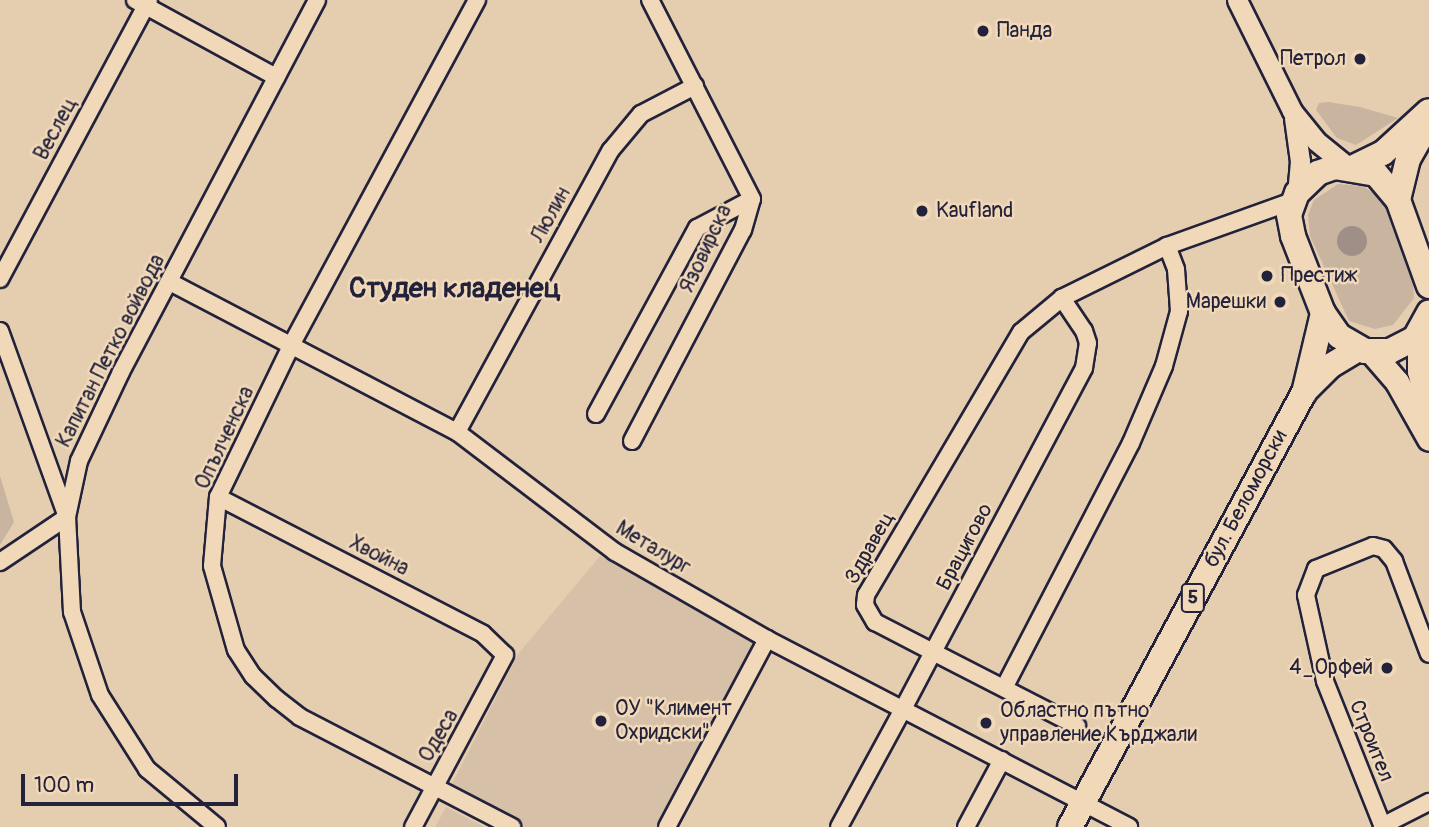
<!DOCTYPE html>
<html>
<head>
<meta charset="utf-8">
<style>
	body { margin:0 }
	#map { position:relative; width:1429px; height:827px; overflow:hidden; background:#e5cdb0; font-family:Pangolin,sans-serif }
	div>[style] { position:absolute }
	.built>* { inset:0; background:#d6c0a7 }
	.green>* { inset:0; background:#c8b49f }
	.water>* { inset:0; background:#9f8f86 }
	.round { border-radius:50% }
	.roads { filter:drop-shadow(2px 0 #22223b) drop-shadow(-2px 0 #22223b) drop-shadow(0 2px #22223b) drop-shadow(0 -2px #22223b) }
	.minor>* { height:16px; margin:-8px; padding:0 8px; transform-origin:8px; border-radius:8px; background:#f1d8b8 }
	.tertiary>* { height:19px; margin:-9.5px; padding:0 9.5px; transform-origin:9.5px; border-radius:9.5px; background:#f1d8b8 }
	.secondary>* { height:23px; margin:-11.5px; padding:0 11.5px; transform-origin:11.5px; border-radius:11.5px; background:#f1d8b8 }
	.primary>* { height:24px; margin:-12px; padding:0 12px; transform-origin:12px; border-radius:12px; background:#f1d8b8 }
	.dots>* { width:19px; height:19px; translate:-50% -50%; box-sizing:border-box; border:4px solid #f1d8b8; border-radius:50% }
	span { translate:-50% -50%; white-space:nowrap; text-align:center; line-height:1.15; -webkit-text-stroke:5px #f1d8b8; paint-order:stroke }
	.shield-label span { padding:2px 5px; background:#f1d8b8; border:2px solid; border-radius:5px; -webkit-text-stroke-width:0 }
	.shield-label { font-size:19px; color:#22223b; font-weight:700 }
	.poi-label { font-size:21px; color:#22223b }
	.left { translate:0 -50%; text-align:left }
	.right { translate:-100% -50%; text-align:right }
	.street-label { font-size:21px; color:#22223b }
	.district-label { font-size:28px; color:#22223b; font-weight:700 }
	.scale { position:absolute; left:21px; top:774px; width:217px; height:32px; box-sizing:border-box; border:4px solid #22223b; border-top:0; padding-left:9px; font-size:21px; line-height:24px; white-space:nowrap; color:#22223b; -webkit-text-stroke:5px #f1d8b8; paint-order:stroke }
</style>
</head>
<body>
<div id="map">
	<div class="built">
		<i style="clip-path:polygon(600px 556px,759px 638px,664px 827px,521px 827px,450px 788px,518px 654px)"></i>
		<i style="clip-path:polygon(446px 807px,484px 827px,435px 827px)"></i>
	</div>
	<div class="green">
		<i style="clip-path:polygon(1328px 102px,1360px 107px,1398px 118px,1356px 145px,1337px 138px,1316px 110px,1319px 103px)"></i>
		<i style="clip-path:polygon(1338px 184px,1363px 186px,1382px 199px,1413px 276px,1414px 298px,1393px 325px,1375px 329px,1349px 321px,1310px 236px,1308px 215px,1314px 200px)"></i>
		<i style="clip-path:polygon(0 476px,14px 522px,0 545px)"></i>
	</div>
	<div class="water">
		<i class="round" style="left:1337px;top:226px;width:30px;height:30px"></i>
	</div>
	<div class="roads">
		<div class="minor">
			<i style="left:135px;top:0;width:161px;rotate:28.6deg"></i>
			<i style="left:477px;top:0;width:391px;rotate:118.3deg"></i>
			<i style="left:292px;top:344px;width:170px;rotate:115.8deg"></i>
			<i style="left:218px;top:497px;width:69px;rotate:95deg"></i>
			<i style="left:212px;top:566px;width:87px;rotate:74.1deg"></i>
			<i style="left:236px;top:650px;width:31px;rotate:57deg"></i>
			<i style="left:253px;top:676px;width:33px;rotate:44deg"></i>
			<i style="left:277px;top:699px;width:29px;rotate:38deg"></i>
			<i style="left:300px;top:717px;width:239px;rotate:27.4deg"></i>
			<i style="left:0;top:279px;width:316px;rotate:-61.9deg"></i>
			<i style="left:170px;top:282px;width:324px;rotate:27.6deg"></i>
			<i style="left:457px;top:432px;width:198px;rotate:37.2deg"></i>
			<i style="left:615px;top:552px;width:175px;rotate:29.8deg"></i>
			<i style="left:767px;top:639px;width:408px;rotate:27.4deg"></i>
			<i style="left:1062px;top:298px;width:117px;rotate:-26.3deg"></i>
			<i style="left:1167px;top:246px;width:134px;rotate:-19.7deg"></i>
			<i style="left:0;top:331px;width:198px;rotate:70.2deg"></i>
			<i style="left:67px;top:517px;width:81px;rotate:146.1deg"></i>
			<i style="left:596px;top:414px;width:212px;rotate:-61.5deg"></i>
			<i style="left:697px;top:228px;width:62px;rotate:-27.8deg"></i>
			<i style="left:457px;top:432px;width:321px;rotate:-61.4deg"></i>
			<i style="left:611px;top:150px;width:47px;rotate:-50.2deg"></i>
			<i style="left:641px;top:114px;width:61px;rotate:-27.4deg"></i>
			<i style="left:632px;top:441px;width:238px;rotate:-62.3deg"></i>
			<i style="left:743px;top:230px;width:32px;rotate:-74deg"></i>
			<i style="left:752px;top:199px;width:224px;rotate:-117.1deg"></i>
			<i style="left:218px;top:497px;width:298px;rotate:27.3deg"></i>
			<i style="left:483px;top:634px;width:30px;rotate:44deg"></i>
			<i style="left:505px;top:655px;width:195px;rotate:118.1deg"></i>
			<i style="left:1004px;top:688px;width:276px;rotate:-62.6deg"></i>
			<i style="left:1131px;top:443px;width:84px;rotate:-66.8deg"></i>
			<i style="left:1164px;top:366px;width:57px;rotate:-74.7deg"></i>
			<i style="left:1179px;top:311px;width:42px;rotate:-94.1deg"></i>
			<i style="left:1176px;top:269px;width:25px;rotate:-111deg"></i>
			<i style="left:1382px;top:826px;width:53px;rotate:-27.1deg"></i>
			<i style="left:217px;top:827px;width:91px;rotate:-140.4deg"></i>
			<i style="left:147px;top:769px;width:88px;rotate:-122.4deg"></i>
			<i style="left:100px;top:695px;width:88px;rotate:-108.6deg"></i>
			<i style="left:72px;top:612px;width:95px;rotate:-93deg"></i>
			<i style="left:67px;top:517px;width:57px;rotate:-77.9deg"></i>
			<i style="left:79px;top:461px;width:98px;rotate:-64.7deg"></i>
			<i style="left:121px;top:372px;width:420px;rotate:-62.2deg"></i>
			<i style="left:667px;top:827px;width:213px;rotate:-62deg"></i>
			<i style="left:839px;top:827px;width:134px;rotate:-61.5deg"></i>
			<i style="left:903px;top:709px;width:64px;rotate:-62.2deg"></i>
			<i style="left:933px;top:652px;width:322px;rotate:-62deg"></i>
			<i style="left:1084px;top:368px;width:25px;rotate:-81deg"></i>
			<i style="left:1088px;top:343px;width:13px;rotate:-108deg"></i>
			<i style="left:1084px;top:331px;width:40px;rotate:-124deg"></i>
			<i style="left:1062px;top:298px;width:53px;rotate:140.3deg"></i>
			<i style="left:1021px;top:332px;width:305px;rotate:120.5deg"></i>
			<i style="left:866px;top:595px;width:10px;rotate:96deg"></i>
			<i style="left:865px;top:605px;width:20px;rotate:60deg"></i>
			<i style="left:875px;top:622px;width:65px;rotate:27.3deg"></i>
			<i style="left:933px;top:652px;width:162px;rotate:27.2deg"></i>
			<i style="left:966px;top:827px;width:76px;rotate:-61.8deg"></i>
			<i style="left:1383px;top:827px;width:157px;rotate:-111.7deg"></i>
			<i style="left:1325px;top:681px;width:88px;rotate:-102.5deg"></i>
			<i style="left:1306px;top:595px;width:28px;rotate:-69deg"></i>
			<i style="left:1316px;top:569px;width:61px;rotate:-22deg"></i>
			<i style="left:1373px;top:546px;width:11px;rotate:15deg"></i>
			<i style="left:1384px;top:549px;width:16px;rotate:50deg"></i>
			<i style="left:1394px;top:561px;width:99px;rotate:69.4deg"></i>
		</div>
		<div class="tertiary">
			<i style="left:1237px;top:0;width:124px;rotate:63.6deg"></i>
			<i style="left:1292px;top:111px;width:38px;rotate:51deg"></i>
			<i style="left:1316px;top:141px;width:40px;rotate:39deg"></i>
			<i style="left:1294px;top:118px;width:43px;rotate:82.1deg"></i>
			<i style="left:1300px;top:161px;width:32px;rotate:95deg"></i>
		</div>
		<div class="secondary">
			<i style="left:1419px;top:334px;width:37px;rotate:90deg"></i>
			<i style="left:1419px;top:371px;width:40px;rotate:75.6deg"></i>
			<i style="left:1372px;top:353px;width:38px;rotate:49deg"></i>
			<i style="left:1397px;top:382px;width:65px;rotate:60.7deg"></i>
		</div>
		<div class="primary">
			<i style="left:1354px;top:167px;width:32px;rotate:-26deg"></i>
			<i style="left:1383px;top:153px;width:62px;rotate:-42.4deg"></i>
			<i style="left:1398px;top:200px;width:42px;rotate:-76.3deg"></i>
			<i style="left:1408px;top:159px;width:40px;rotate:-60.3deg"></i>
			<i style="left:1429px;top:286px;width:91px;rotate:-109.8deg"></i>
			<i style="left:1398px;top:200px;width:34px;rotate:-130deg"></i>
			<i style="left:1376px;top:174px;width:42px;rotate:-170.3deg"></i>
			<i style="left:1335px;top:167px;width:18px;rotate:161deg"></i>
			<i style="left:1318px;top:173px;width:29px;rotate:136deg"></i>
			<i style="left:1297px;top:193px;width:23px;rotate:110deg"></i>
			<i style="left:1289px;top:215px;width:21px;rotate:79deg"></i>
			<i style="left:1293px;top:236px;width:83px;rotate:68.7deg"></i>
			<i style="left:1323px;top:313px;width:28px;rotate:55deg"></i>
			<i style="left:1339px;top:336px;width:30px;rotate:30deg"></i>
			<i style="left:1365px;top:351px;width:25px"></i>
			<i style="left:1390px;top:351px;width:28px;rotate:-27deg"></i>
			<i style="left:1415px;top:338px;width:29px;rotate:-61deg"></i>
			<i style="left:1306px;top:390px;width:34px;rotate:-45deg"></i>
			<i style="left:1330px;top:366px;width:33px;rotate:-31deg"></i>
			<i style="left:1070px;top:827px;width:493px;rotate:-61.7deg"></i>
			<i style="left:1304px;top:393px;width:82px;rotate:-76.6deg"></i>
		</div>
	</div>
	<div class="dots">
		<i style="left:983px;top:31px;background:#22223b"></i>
		<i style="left:1360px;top:59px;background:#22223b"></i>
		<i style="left:922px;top:211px;background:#22223b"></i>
		<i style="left:1267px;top:276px;background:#22223b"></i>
		<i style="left:1280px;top:302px;background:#22223b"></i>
		<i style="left:1387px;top:668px;background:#22223b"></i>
		<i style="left:601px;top:721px;background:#22223b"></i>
		<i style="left:986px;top:723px;background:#22223b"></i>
	</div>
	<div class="shield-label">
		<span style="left:1193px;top:598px">5</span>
	</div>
	<div class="poi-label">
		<span class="left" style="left:997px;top:31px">Панда</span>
		<span class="right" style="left:1346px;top:59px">Петрол</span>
		<span class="left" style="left:936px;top:211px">Kaufland</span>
		<span class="left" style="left:1281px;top:276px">Престиж</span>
		<span class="right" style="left:1266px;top:302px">Марешки</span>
		<span class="right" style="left:1373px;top:668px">4_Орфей</span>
		<span class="left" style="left:615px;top:721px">ОУ "Климент<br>Охридски"</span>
		<span class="left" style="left:1000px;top:723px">Областно пътно<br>управление Кърджали</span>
	</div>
	<div class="street-label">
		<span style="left:56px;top:129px;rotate:-62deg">Веслец</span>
		<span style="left:551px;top:215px;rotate:-61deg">Люлин</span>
		<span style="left:706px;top:249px;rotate:-65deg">Язовирска</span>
		<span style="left:111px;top:351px;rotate:-63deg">Капитан Петко войвода</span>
		<span style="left:225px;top:438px;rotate:-65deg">Опълченска</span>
		<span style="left:1246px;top:499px;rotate:-62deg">бул. Беломорски</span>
		<span style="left:965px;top:547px;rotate:-62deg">Брацигово</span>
		<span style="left:653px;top:548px;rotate:31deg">Металург</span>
		<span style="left:870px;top:548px;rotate:-61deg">Здравец</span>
		<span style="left:379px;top:556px;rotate:27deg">Хвойна</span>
		<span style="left:439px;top:736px;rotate:-60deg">Одеса</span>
		<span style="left:1371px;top:741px;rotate:68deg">Строител</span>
	</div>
	<div class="district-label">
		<span style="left:455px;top:289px">Студен кладенец</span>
	</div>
	<div class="scale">100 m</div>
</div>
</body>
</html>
